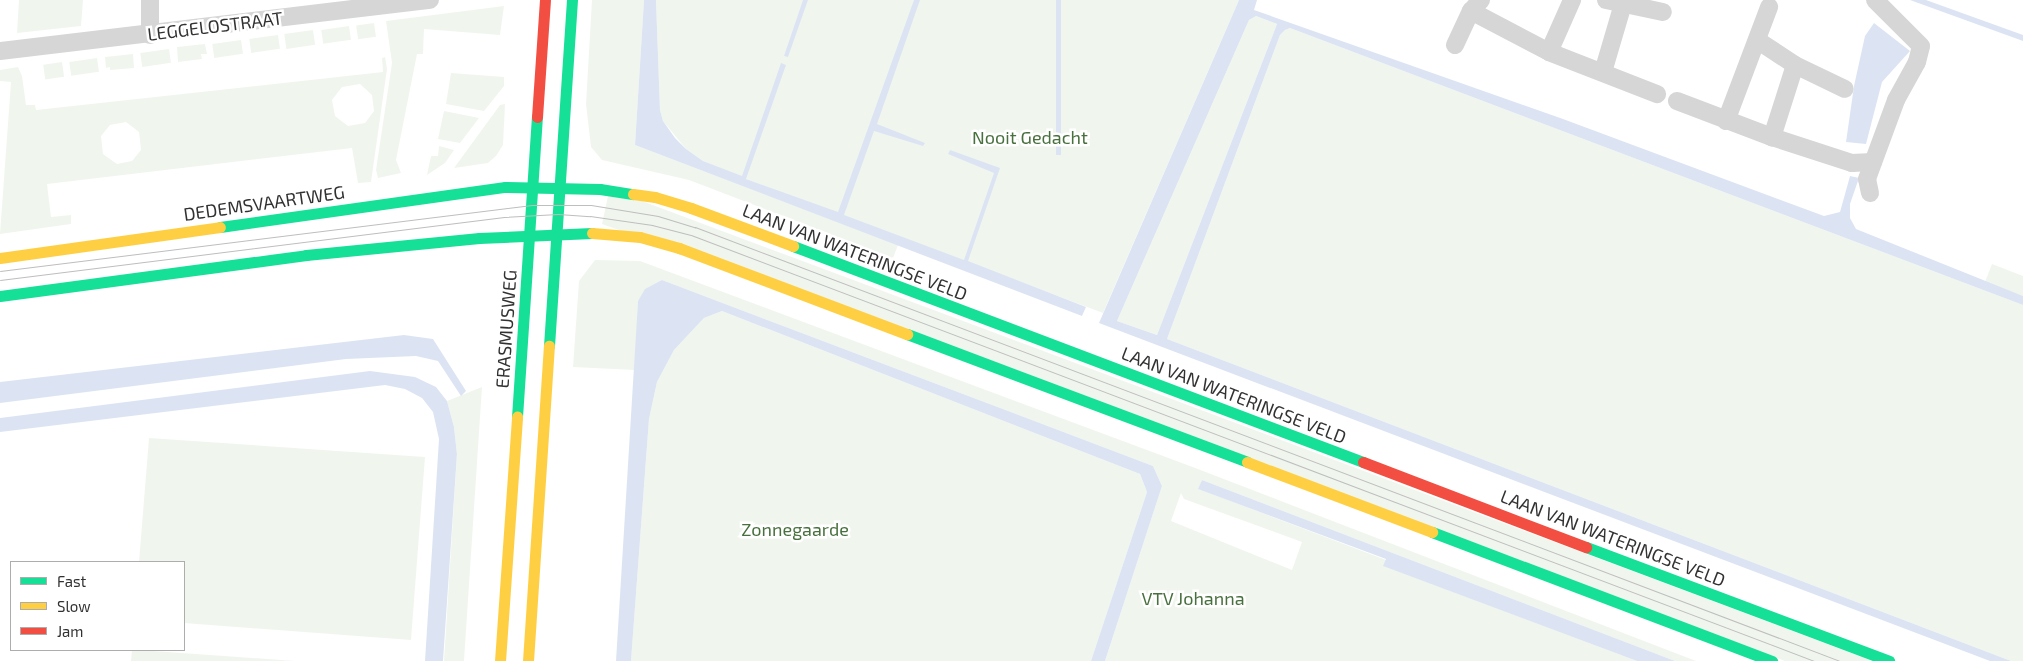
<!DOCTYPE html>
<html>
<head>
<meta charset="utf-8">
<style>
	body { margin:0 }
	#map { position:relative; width:2023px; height:661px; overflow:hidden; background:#fff; font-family:"Exo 2",sans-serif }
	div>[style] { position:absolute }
	.green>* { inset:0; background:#f0f6ee; transform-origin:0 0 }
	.water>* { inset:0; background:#dce4f3; transform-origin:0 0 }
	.street>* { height:18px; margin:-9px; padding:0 9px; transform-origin:9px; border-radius:9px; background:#d6d6d6 }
	.fast>* { height:11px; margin:-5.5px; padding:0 5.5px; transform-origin:5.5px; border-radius:5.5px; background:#16e098 }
	.slow>* { height:11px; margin:-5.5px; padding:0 5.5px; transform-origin:5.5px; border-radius:5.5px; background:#ffcf43 }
	.jam>* { height:11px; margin:-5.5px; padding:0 5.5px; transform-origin:5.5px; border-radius:5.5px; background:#f24e42 }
	.tram>* { height:1px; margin:-0.5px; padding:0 0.5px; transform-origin:0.5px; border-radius:0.5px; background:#bebebe }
	span { translate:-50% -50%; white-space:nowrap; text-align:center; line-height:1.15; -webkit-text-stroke:5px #fff; paint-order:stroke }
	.street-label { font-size:18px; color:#323232 }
	.park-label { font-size:18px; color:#47703d }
	.legend { position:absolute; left:10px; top:561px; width:175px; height:90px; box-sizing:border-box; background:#fff; border:1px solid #adadad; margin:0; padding:6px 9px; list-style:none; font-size:15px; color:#323232 }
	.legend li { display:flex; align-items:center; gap:10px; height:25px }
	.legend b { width:25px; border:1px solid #adadad }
</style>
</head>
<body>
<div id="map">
	<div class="green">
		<i style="clip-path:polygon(19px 0,83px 0,81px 26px,17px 33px)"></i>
		<i style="clip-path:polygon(592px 0,644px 0,635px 145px,898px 245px,893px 258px,689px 180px,602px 160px,591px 147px,586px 104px)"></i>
		<i style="clip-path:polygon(656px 0,1239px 0,1103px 313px,746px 179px,703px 161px,686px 149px,663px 121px,660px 110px)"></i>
		<i style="clip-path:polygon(504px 6px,500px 35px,424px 29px,423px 54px,417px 54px,396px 160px,401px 173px,378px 178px,376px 170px,392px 63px,386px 21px)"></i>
		<i style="clip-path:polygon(1256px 16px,1277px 24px,1157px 335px,1117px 321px,1249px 20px)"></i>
		<i style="left:374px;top:23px;width:14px;height:18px;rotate:82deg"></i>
		<i style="left:349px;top:26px;width:14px;height:28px;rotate:82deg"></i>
		<i style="clip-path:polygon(1290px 28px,2023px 305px,2023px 661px,2011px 661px,1167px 339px,1280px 35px,1285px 30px)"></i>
		<i style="left:313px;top:30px;width:15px;height:29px;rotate:82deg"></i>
		<i style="left:278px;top:35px;width:14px;height:29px;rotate:82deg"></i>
		<i style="left:241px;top:40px;width:14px;height:29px;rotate:82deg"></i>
		<i style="clip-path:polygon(205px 44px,207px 54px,201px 54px,202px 59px,178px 62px,177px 47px)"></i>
		<i style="left:169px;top:49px;width:14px;height:29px;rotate:82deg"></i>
		<i style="clip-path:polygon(133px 54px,134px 68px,110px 70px,110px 67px,106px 68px,105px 57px)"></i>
		<i style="clip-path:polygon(evenodd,385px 57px,387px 69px,371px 182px,358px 183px,352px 148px,47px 184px,51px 217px,71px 215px,71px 224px,0 234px,11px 82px,0 81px,0 70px,18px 67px,22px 76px,26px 105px,35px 105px,36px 110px,383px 72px,382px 58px,385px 57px,360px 84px,372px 95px,374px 111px,365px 123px,348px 126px,335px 116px,332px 100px,342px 87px,360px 84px,385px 57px,126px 122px,139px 132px,141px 150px,132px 161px,117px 164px,103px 154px,101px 136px,110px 125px,126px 122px)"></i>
		<i style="left:97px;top:58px;width:14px;height:28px;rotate:82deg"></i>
		<i style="left:62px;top:62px;width:15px;height:19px;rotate:82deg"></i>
		<i style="clip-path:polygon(451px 73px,504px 77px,504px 86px,484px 111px,446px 104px)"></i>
		<i style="clip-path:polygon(505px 104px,503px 145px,496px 156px,488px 163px,454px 168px,500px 105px)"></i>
		<i style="clip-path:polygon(444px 111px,479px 118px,460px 143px,438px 139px)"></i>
		<i style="clip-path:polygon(439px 146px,454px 150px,445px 163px,427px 175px,431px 156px,438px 156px)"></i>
		<i style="clip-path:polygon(608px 196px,642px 201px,1872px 661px,1785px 661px,1200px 439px,602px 224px)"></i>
		<i style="clip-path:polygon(evenodd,595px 260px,640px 261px,1190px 466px,1696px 661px,1675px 661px,1202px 480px,1199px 489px,1386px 560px,1384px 566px,1637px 661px,1105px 661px,1162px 486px,1153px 466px,662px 280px,638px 301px,635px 370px,573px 367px,579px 281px,595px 260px,1181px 493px,1184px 499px,1302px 542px,1292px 570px,1171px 521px,1181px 493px)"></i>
		<i style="clip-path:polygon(1992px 264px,2023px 276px,2023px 296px,1985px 282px)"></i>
		<i style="clip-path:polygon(722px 311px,1140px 474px,1147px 492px,1091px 661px,631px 661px,649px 419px,657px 382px,674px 350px,704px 318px)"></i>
		<i style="clip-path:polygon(482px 387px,464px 661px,444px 661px,457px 454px,454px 427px,447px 401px)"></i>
		<i style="clip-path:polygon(149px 438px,425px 457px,411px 640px,184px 623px,184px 562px,139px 562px)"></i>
		<i style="clip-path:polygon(132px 650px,139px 650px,295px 661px,131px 661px)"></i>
	</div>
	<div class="water">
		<i style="clip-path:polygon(644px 0,656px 0,660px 110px,663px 121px,675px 138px,686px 149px,703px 161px,742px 176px,781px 63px,786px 65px,746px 179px,838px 212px,914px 0,920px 0,877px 124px,925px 143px,923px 146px,874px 131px,844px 215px,964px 260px,994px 173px,948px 154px,950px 150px,1000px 168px,968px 261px,1086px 307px,1082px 316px,635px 145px)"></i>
		<i style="clip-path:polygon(803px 0,808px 0,788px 57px,784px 56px)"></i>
		<i style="left:1056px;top:0;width:5px;height:155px"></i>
		<i style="clip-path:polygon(evenodd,1239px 0,1257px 0,1254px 10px,1563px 119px,1824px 216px,1840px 212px,1850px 176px,1859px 178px,1850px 204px,1850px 218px,1856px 229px,2023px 296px,2023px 305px,1290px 28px,1285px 30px,1280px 35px,1167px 339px,2011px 661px,1990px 661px,1099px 323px,1239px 0,1256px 16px,1277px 24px,1157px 335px,1117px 321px,1249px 20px,1256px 16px)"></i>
		<i style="clip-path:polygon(1910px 0,1926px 0,2023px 35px,2023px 41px)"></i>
		<i style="clip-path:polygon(1874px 23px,1910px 51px,1882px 82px,1866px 144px,1846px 142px,1854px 86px,1865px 36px)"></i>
		<i style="clip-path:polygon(662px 280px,1153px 466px,1162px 486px,1105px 661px,1091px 661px,1147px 492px,1140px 474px,722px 311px,704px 318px,674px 350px,657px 382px,649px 419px,631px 661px,616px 661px,638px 301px,645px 289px)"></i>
		<i style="clip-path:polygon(404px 335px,433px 339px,466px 391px,461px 396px,438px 361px,416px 356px,346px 359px,0 403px,0 382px)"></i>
		<i style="clip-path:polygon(370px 371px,415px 377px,436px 387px,447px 401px,454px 427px,457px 454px,443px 661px,425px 661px,439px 439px,433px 412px,422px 398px,405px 389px,385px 385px,0 432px,0 418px)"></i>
		<i style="clip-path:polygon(1202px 480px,1675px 661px,1637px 661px,1383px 566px,1386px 559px,1198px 489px)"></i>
	</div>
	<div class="street">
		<i style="left:1606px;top:0;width:58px;rotate:11.9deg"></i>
		<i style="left:1471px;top:11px;width:88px;rotate:27.7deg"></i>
		<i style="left:1549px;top:52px;width:116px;rotate:21.3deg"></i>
		<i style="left:150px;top:35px;width:35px;rotate:-90deg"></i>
		<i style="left:1757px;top:40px;width:45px;rotate:33.3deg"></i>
		<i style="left:1795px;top:65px;width:76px;rotate:107.7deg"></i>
		<i style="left:1455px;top:45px;width:38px;rotate:-65deg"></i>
		<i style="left:1471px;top:11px;width:15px;rotate:-48deg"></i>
		<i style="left:0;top:51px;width:433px;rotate:-6.8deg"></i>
		<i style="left:1549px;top:52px;width:57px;rotate:-66.1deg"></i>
		<i style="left:1795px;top:65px;width:55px;rotate:25.6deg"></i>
		<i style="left:1603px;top:72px;width:71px;rotate:-73.6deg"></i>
		<i style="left:1677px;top:101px;width:102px;rotate:20.8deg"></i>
		<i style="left:1772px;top:137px;width:84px;rotate:18deg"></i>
		<i style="left:1852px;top:163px;width:21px;rotate:-3deg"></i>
		<i style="left:1726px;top:121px;width:122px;rotate:-69.3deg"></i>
		<i style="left:1870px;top:193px;width:14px;rotate:-102deg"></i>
		<i style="left:1867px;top:179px;width:84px;rotate:-69.8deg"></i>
		<i style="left:1896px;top:100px;width:43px;rotate:-61.1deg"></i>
		<i style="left:1917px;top:62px;width:16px;rotate:-76deg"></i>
		<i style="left:1921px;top:46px;width:65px;rotate:-135deg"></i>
	</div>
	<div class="fast">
		<i style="left:220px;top:227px;width:288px;rotate:-8deg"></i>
		<i style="left:505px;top:187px;width:95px;rotate:1.2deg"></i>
		<i style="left:600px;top:189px;width:33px;rotate:9deg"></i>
		<i style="left:793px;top:246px;width:610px;rotate:20.75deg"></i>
		<i style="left:0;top:296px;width:309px;rotate:-7.6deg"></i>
		<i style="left:306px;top:255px;width:174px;rotate:-5.6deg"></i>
		<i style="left:479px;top:238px;width:113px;rotate:-2.5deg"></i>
		<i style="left:907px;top:334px;width:363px;rotate:20.6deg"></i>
		<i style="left:549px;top:346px;width:347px;rotate:-86.2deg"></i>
		<i style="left:517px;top:417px;width:301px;rotate:-86.2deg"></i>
		<i style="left:1432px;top:532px;width:364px;rotate:20.8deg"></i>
		<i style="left:1586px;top:547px;width:324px;rotate:20.6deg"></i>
	</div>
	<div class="slow">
		<i style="left:633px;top:194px;width:22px;rotate:8deg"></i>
		<i style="left:655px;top:197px;width:38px;rotate:17deg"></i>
		<i style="left:691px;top:208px;width:109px;rotate:20.4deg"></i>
		<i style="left:592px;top:233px;width:48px;rotate:4.8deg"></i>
		<i style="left:640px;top:237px;width:41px;rotate:15.8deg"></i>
		<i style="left:679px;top:248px;width:244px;rotate:20.7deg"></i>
		<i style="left:0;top:258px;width:222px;rotate:-8deg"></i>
		<i style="left:1247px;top:462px;width:198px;rotate:20.7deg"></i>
		<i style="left:500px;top:661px;width:245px;rotate:-86deg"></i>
		<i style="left:528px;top:661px;width:316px;rotate:-86.2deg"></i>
	</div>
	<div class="jam">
		<i style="left:537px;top:117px;width:117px;rotate:-86.1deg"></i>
		<i style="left:1363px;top:462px;width:239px;rotate:20.9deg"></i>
	</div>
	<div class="tram">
		<i style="left:0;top:271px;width:536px;rotate:-7.07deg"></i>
		<i style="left:532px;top:205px;width:59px"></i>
		<i style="left:591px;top:205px;width:68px;rotate:9.3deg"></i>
		<i style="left:658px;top:216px;width:39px;rotate:17deg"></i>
		<i style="left:695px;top:227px;width:1224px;rotate:20.76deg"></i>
		<i style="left:0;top:280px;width:508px;rotate:-7.13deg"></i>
		<i style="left:504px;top:217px;width:54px;rotate:-3.2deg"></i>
		<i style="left:558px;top:214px;width:32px;rotate:4deg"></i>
		<i style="left:590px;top:216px;width:63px;rotate:8.3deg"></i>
		<i style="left:652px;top:225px;width:40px;rotate:14.4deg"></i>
		<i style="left:691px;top:235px;width:1201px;rotate:20.77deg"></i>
	</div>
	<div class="street-label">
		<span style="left:215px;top:26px;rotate:-7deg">LEGGELOSTRAAT</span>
		<span style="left:264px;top:203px;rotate:-8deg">DEDEMSVAARTWEG</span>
		<span style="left:855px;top:252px;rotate:21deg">LAAN VAN WATERINGSE VELD</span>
		<span style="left:506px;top:329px;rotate:-86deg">ERASMUSWEG</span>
		<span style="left:1234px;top:395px;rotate:21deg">LAAN VAN WATERINGSE VELD</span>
		<span style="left:1613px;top:538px;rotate:21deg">LAAN VAN WATERINGSE VELD</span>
	</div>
	<div class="park-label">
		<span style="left:1030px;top:137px">Nooit Gedacht</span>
		<span style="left:795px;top:529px">Zonnegaarde</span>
		<span style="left:1193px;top:598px">VTV Johanna</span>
	</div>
	<ul class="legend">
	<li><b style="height:6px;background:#16e098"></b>Fast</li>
	<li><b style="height:6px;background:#ffcf43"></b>Slow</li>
	<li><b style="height:6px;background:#f24e42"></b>Jam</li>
	</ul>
</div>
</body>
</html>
